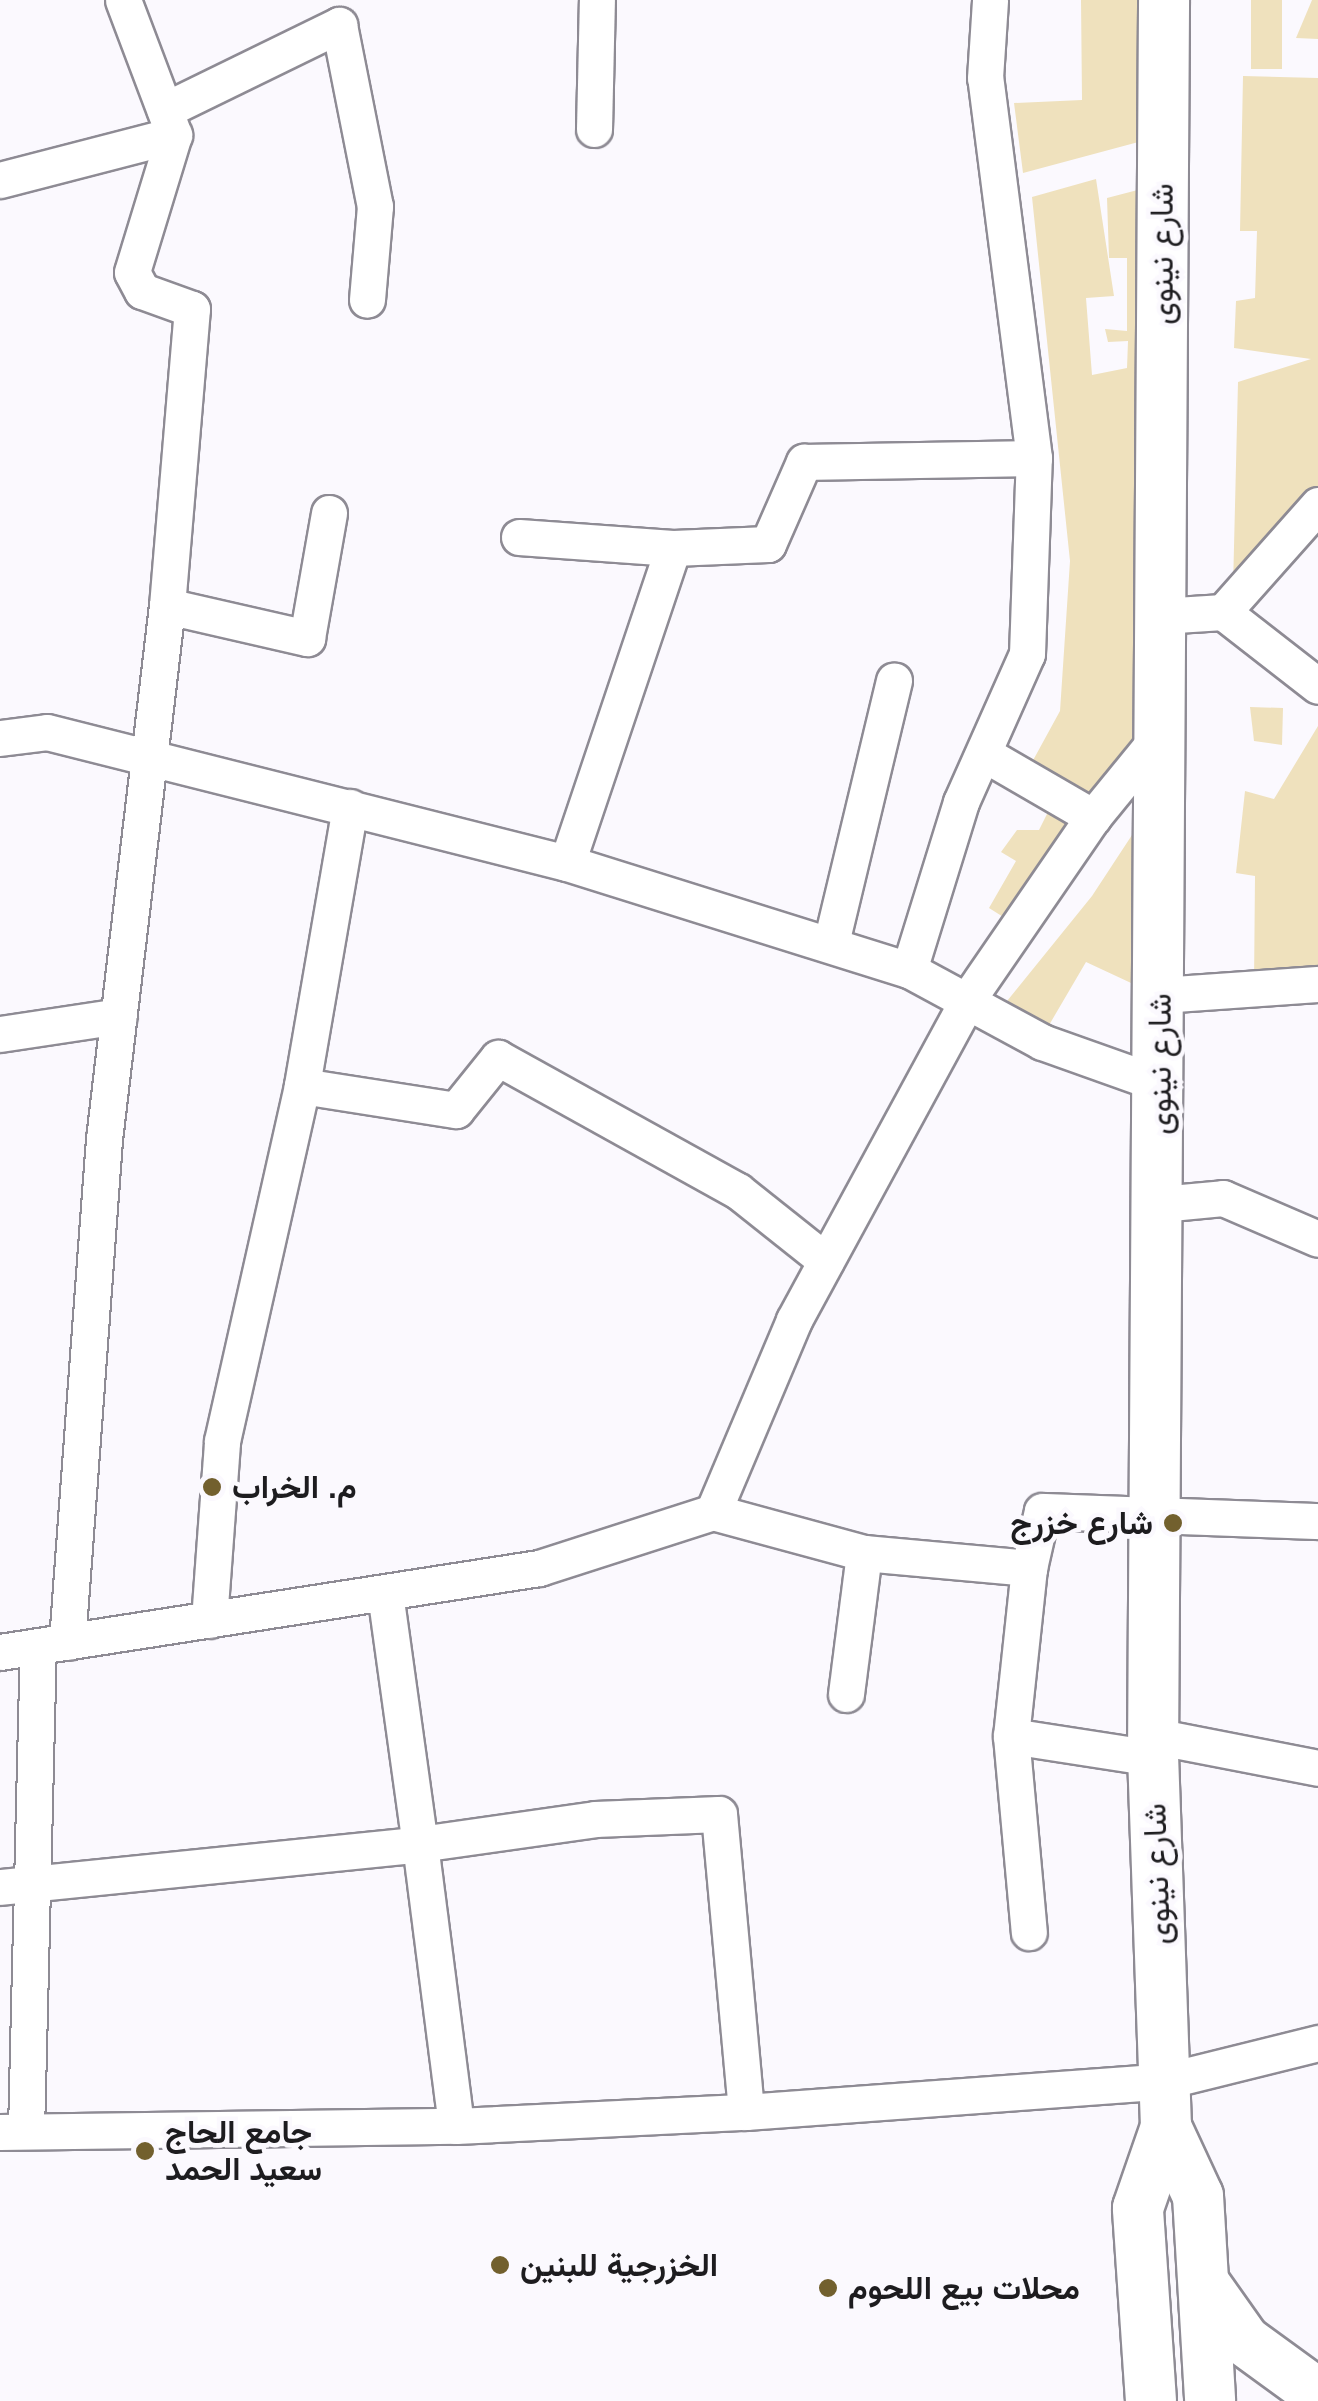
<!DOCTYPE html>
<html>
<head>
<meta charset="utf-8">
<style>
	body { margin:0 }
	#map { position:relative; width:1318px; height:2401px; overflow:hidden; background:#fbf9fe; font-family:Arial,Vazirmatn,sans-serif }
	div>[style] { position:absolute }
	.building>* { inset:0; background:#efe1bd; transform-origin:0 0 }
	.roads { filter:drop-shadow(2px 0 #8e8b94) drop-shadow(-2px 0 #8e8b94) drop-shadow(0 2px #8e8b94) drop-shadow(0 -2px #8e8b94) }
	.street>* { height:35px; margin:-17.5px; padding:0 17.5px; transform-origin:17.5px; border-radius:17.5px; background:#fff }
	.secondary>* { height:50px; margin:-25px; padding:0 25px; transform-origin:25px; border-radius:25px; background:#fff }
	.dots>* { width:28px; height:28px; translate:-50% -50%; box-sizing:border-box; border:5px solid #fbf9fe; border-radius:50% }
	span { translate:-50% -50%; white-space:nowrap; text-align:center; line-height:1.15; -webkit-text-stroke:9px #fbf9fe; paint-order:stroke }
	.street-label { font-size:32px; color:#1d1c1f }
	.poi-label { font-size:32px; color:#1d1c1f; font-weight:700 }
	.left { translate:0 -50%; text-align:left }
	.right { translate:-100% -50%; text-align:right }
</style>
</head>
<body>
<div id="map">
	<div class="building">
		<i style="clip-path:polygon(1081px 0,1169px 0,1172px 133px,1023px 173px,1014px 103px,1082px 100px)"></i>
		<i style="left:1251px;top:0;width:31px;height:69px"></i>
		<i style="clip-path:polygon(1312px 0,1318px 0,1318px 39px,1296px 38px)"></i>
		<i style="clip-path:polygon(1243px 76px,1318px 78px,1318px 513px,1233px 588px,1238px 382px,1311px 359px,1234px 348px,1236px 301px,1255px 298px,1257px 231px,1240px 231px)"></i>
		<i style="clip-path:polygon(1096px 179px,1114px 296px,1086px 298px,1092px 375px,1127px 368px,1128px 341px,1108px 342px,1105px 329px,1127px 331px,1127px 258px,1109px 258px,1107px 198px,1176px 180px,1160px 685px,1108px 818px,1031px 764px,1060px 711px,1070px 561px,1032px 197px)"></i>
		<i style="clip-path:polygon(1250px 707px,1283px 708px,1282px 745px,1254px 741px)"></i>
		<i style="clip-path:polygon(1318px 726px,1318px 977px,1254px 984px,1255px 876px,1236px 873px,1245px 791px,1274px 799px)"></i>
		<i style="clip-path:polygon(1174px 771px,1159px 996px,1086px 962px,1045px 1032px,1003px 1006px,1092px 896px)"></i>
		<i style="clip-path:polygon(1053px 802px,1086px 821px,1024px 930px,989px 908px,1016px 861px,1001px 852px,1017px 830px,1039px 830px)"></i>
	</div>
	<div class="roads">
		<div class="street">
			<i style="left:165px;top:110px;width:194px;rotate:-26deg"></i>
			<i style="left:339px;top:25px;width:185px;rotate:78.8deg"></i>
			<i style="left:375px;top:206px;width:94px;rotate:94.9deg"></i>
			<i style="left:594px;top:129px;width:129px;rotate:-88.7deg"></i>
			<i style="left:0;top:180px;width:180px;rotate:-14.5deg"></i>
			<i style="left:519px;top:537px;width:154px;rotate:4.1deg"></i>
			<i style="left:673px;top:548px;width:332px;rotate:108.6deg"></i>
			<i style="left:673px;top:548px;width:95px;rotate:-2.4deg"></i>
			<i style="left:768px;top:544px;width:90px;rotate:-66.3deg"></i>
			<i style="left:804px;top:462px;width:230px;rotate:-1deg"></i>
			<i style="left:167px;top:606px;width:144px;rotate:12.9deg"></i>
			<i style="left:307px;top:638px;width:127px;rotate:-80deg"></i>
			<i style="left:1223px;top:612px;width:120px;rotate:37.9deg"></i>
			<i style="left:1160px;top:616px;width:63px;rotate:-3.6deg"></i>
			<i style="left:1223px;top:612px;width:143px;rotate:-48.4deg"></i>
			<i style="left:0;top:738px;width:47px;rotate:-7.3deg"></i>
			<i style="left:47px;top:732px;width:536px;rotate:14.14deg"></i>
			<i style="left:567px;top:863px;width:358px;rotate:17.4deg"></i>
			<i style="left:909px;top:970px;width:151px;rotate:28.4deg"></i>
			<i style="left:1042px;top:1042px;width:125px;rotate:19.6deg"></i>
			<i style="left:986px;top:755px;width:124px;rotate:30.1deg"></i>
			<i style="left:350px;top:807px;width:283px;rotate:99.8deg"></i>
			<i style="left:302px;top:1086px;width:156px;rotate:8.9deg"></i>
			<i style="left:456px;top:1110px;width:67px;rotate:-51.1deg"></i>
			<i style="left:498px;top:1058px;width:274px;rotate:29deg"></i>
			<i style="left:738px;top:1191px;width:112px;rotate:38.5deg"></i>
			<i style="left:831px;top:943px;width:270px;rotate:-76.5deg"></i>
			<i style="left:909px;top:970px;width:176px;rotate:-72.8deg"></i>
			<i style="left:961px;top:802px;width:162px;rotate:-66deg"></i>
			<i style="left:1027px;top:654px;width:196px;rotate:-88deg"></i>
			<i style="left:1034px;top:458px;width:383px;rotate:-97.3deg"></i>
			<i style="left:985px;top:78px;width:78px;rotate:-86.3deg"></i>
			<i style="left:1160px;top:995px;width:158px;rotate:-4deg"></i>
			<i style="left:0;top:1034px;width:120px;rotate:-8.6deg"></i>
			<i style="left:1160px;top:1204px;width:63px;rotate:-5.4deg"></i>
			<i style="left:1223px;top:1198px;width:103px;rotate:23.3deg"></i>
			<i style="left:713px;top:1512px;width:156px;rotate:15.2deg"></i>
			<i style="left:864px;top:1553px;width:166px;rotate:5.2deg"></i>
			<i style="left:1029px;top:1568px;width:58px;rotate:-77.2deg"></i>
			<i style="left:1042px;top:1511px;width:276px;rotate:2.1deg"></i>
			<i style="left:1029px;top:1568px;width:169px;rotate:96.1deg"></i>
			<i style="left:1011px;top:1736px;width:144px;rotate:8.8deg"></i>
			<i style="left:385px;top:1593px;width:253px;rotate:82.1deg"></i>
			<i style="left:420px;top:1844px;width:177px;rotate:-8.1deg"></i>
			<i style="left:595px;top:1819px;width:124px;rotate:-2.3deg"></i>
			<i style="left:719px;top:1814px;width:299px;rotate:84.8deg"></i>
			<i style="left:209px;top:1620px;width:179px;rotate:-85.8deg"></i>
			<i style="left:222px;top:1441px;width:364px;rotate:-77.3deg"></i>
			<i style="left:67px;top:1642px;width:504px;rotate:-85.79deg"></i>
			<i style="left:104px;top:1139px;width:537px;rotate:-83.26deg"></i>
			<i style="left:167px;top:606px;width:298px;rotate:-85.2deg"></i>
			<i style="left:192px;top:309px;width:53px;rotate:-160.2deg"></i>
			<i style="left:142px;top:291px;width:21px;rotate:-118deg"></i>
			<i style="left:132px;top:272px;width:143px;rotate:-73deg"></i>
			<i style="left:174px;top:135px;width:144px;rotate:-110.7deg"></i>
			<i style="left:0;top:1652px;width:546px;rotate:-8.86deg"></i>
			<i style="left:539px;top:1568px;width:183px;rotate:-17.8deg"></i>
			<i style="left:713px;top:1512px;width:208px;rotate:-67.1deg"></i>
			<i style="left:794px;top:1320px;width:365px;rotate:-61.5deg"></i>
			<i style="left:968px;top:999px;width:221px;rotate:-55.5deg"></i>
			<i style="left:1093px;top:817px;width:106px;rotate:-50.7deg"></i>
			<i style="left:846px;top:1694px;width:142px;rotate:-82.7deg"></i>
			<i style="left:1011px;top:1736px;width:197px;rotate:84.8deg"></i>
			<i style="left:1154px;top:1736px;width:167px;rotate:11deg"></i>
			<i style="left:0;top:1887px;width:422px;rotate:-5.8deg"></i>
			<i style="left:420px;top:1844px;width:284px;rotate:82.7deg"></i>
			<i style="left:26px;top:2131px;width:484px;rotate:-88.6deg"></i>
			<i style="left:0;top:2132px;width:456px;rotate:-0.8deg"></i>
			<i style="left:456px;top:2126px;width:290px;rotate:-2.8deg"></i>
			<i style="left:746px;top:2112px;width:420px;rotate:-4.2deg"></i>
			<i style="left:1165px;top:2081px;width:158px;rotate:-13.9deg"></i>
		</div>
		<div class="secondary">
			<i style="left:1166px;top:2127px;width:76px;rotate:65.1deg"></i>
			<i style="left:1198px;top:2196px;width:205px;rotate:86.6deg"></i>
			<i style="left:1206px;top:2286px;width:67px;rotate:54.7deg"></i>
			<i style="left:1245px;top:2341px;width:90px;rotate:36deg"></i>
			<i style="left:1151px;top:2401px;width:193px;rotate:-93.9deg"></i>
			<i style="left:1138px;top:2208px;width:86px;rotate:-70.9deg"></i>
			<i style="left:1166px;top:2127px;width:369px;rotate:-92deg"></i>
			<i style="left:1153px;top:1758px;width:1758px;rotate:-89.64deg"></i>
		</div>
	</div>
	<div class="dots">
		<i style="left:212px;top:1487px;background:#72602e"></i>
		<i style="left:1173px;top:1523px;background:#72602e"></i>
		<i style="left:145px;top:2151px;background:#72602e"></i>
		<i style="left:500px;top:2265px;background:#72602e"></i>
		<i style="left:828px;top:2288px;background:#72602e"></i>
	</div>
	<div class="street-label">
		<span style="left:1162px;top:254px;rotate:-90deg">شارع نينوى</span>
		<span style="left:1160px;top:1064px;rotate:-90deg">شارع نينوى</span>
		<span style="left:1157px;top:1874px;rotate:-92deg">شارع نينوى</span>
	</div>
	<div class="poi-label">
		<span class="left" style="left:232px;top:1487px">م. الخراب</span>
		<span class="right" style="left:1153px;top:1523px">شارع خزرج</span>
		<span class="left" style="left:165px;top:2151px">جامع الحاج<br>سعيد الحمد</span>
		<span class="left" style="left:520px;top:2265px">الخزرجية للبنين</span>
		<span class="left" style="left:848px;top:2288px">محلات بيع اللحوم</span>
	</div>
</div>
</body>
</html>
